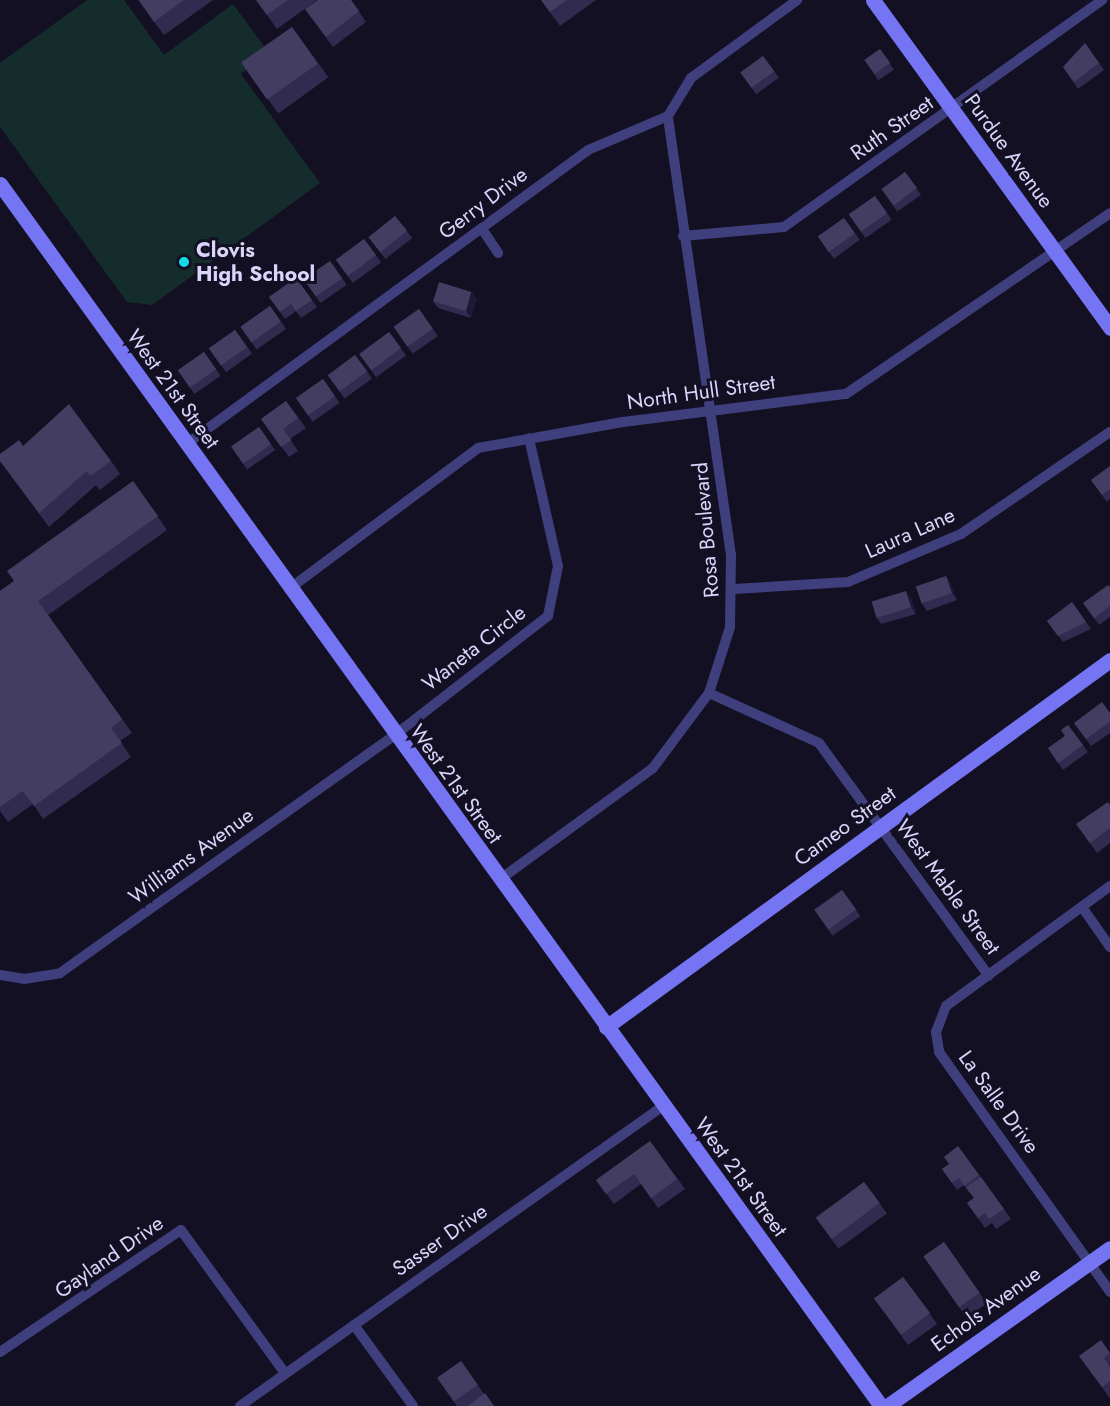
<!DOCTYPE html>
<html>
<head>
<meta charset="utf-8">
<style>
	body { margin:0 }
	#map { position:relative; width:1110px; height:1406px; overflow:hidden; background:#131023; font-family:Jost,sans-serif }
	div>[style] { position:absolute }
	.green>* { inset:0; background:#142c2b }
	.street>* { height:10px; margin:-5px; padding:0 5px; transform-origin:5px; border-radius:5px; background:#403f7d }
	.secondary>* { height:15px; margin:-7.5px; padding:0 7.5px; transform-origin:7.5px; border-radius:7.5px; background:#7575f3 }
	.wall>* { inset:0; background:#312b4f; transform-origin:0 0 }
	.shaded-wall>* { inset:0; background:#1d1836 }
	.building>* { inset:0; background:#433d61; transform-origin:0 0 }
	.dots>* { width:16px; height:16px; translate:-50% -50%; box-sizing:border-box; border:3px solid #131023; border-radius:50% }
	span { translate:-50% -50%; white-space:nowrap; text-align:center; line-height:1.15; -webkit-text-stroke:6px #131023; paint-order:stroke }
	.street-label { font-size:21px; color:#d9d5fb }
	.poi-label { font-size:21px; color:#d9d5fb; font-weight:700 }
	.left { translate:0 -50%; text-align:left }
</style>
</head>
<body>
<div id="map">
	<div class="green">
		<i style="clip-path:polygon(87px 0,124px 0,164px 55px,233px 4px,269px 53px,241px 74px,320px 183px,152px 305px,127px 302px,0 127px,0 63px)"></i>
	</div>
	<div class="street">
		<i style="left:482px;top:229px;width:29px;rotate:56deg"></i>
		<i style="left:683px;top:236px;width:101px;rotate:-5.1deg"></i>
		<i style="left:784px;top:227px;width:391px;rotate:-35.5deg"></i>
		<i style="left:188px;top:443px;width:496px;rotate:-36.2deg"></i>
		<i style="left:588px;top:150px;width:87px;rotate:-23deg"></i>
		<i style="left:668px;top:116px;width:44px;rotate:-58.8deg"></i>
		<i style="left:691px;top:78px;width:132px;rotate:-36.3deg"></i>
		<i style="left:289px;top:589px;width:236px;rotate:-36.7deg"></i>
		<i style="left:478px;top:448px;width:147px;rotate:-10.2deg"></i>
		<i style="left:623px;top:422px;width:225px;rotate:-7.2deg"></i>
		<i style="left:846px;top:394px;width:320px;rotate:-34.4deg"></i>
		<i style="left:734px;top:589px;width:114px;rotate:-3.5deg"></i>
		<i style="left:848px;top:582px;width:123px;rotate:-23deg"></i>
		<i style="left:961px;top:534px;width:181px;rotate:-34.4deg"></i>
		<i style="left:709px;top:693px;width:121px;rotate:24.4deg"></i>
		<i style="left:819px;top:743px;width:288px;rotate:53.9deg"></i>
		<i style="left:499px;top:880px;width:190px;rotate:-36deg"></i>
		<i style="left:653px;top:768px;width:94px;rotate:-53.3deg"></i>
		<i style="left:709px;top:693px;width:69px;rotate:-72.3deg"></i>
		<i style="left:730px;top:627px;width:72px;rotate:-89.2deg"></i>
		<i style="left:731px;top:555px;width:443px;rotate:-98.2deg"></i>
		<i style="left:1110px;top:886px;width:203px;rotate:143.8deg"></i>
		<i style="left:946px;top:1006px;width:28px;rotate:111deg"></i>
		<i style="left:936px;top:1032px;width:20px;rotate:81deg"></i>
		<i style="left:939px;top:1052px;width:295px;rotate:54.5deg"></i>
		<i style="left:1082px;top:907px;width:49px;rotate:55deg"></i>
		<i style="left:0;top:975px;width:24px;rotate:9deg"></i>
		<i style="left:24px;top:979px;width:36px;rotate:-9deg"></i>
		<i style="left:60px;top:973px;width:411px;rotate:-35.4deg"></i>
		<i style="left:395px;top:735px;width:194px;rotate:-37.9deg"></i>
		<i style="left:548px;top:616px;width:51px;rotate:-78.7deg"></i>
		<i style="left:558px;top:566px;width:131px;rotate:-102.8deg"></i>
		<i style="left:354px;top:1325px;width:100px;rotate:53.9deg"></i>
		<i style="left:0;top:1352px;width:218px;rotate:-34deg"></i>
		<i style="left:181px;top:1230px;width:177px;rotate:54deg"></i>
		<i style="left:240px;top:1406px;width:519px;rotate:-35.35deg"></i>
	</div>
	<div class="secondary">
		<i style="left:873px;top:0;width:405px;rotate:54.1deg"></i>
		<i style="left:0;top:184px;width:1506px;rotate:54.21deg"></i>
		<i style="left:606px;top:1027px;width:623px;rotate:-36.06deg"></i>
		<i style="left:887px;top:1406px;width:273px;rotate:-35.3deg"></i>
	</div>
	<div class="wall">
		<i style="clip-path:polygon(138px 0,213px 0,164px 35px)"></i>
		<i style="clip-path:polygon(256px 0,317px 0,277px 29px)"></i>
		<i style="clip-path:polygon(351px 0,366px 22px,333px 47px,305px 9px)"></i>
		<i style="clip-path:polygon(541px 0,596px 0,560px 26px)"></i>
		<i style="left:292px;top:27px;width:62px;height:62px;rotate:54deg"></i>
		<i style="clip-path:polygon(1085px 43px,1104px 70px,1078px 89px,1063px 67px)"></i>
		<i style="left:880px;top:49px;width:25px;height:19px;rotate:56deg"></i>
		<i style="left:763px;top:56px;width:27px;height:28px;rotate:54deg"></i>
		<i style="left:905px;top:172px;width:28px;height:29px;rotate:55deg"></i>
		<i style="left:875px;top:196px;width:29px;height:32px;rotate:55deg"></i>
		<i style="left:395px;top:216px;width:28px;height:34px;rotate:52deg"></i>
		<i style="left:844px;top:218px;width:27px;height:32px;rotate:54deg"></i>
		<i style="left:364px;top:239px;width:29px;height:35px;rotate:54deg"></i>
		<i style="left:330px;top:261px;width:29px;height:32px;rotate:55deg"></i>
		<i style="clip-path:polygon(296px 278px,317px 307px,301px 318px,296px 311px,285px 319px,269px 297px)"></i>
		<i style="clip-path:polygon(477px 299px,471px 318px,438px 308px,433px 301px)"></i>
		<i style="left:270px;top:306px;width:28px;height:36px;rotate:55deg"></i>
		<i style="left:419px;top:309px;width:33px;height:31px;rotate:55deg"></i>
		<i style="left:235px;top:330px;width:29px;height:32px;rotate:54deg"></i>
		<i style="left:389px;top:332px;width:29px;height:37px;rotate:54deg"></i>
		<i style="left:204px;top:352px;width:29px;height:32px;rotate:55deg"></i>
		<i style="left:355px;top:355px;width:29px;height:34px;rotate:54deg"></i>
		<i style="left:323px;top:379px;width:29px;height:33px;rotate:55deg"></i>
		<i style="clip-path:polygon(286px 401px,306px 428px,290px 439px,298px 451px,289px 457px,261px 419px)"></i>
		<i style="left:259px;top:427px;width:28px;height:34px;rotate:55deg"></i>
		<i style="clip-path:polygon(23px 446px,111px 461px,120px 474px,100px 490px,96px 485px,49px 527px,0 461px)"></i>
		<i style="clip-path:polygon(1110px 466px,1110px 499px,1107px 502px,1091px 480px)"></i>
		<i style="clip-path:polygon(133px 481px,167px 530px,48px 615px,132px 733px,120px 741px,131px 757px,43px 819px,33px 804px,8px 822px,0 811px,0 591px,14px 581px)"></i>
		<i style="clip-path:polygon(946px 576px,950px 583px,957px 600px,927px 611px,922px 604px)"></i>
		<i style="clip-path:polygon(1110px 587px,1110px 617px,1099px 625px,1083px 603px)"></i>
		<i style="clip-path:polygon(911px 598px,916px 614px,881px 624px,876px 617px)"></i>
		<i style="clip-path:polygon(1072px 602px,1091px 629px,1063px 642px,1047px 621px)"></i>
		<i style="clip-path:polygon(1110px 713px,1110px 733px,1091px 746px,1074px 723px)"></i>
		<i style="clip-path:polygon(1068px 725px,1088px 752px,1063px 770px,1048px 748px,1065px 736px)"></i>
		<i style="clip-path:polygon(1110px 805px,1110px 843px,1097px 853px,1076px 824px)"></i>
		<i style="left:842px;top:890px;width:32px;height:34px;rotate:55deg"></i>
		<i style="clip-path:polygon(650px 1141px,685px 1189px,658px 1208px,641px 1184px,614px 1204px,596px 1180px)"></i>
		<i style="clip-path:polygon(958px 1146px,1011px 1219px,996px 1229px,992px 1223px,985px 1228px,967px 1203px,974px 1198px,970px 1192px,969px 1193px,964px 1185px,957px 1190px,942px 1169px,949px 1164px)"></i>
		<i style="left:864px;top:1182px;width:39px;height:60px;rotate:54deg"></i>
		<i style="left:944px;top:1242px;width:75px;height:25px;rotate:55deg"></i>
		<i style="left:903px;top:1277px;width:58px;height:36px;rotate:54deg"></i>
		<i style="clip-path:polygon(1110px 1353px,1110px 1397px,1109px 1397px,1079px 1356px)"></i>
		<i style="clip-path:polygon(461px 1361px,484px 1394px,494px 1406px,457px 1406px,437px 1378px)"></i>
	</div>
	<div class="shaded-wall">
		<i style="clip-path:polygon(472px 292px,477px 299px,471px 318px,466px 311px)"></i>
		<i style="clip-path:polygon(946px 576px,950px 583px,957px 600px,952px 593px)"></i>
		<i style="clip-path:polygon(906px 591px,911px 598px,916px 614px,911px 607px)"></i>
	</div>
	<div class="building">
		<i style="clip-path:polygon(139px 0,184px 0,154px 22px)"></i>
		<i style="clip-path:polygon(256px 0,288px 0,267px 15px)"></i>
		<i style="clip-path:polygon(318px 0,351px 0,359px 11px,326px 37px,305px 9px)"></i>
		<i style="clip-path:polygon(541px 0,567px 0,550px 12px)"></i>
		<i style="left:292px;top:27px;width:45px;height:62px;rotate:55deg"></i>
		<i style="clip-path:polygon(1085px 43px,1099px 63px,1074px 82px,1063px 67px)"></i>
		<i style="left:880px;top:49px;width:17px;height:19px;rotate:54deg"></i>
		<i style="left:763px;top:56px;width:19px;height:28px;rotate:54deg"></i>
		<i style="left:905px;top:172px;width:20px;height:29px;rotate:53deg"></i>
		<i style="left:875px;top:196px;width:21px;height:32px;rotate:55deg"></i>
		<i style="left:395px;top:216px;width:19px;height:34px;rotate:51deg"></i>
		<i style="left:844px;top:218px;width:19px;height:32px;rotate:55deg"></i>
		<i style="left:364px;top:239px;width:20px;height:35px;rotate:53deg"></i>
		<i style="left:330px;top:261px;width:21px;height:32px;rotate:55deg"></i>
		<i style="clip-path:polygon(296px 278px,312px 300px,296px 311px,291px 304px,280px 312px,269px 297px)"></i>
		<i style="left:439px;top:282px;width:34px;height:20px;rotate:17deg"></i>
		<i style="left:270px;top:306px;width:19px;height:36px;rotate:55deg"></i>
		<i style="left:419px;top:309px;width:24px;height:31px;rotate:55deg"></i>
		<i style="left:235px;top:330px;width:21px;height:32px;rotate:55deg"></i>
		<i style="left:389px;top:332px;width:20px;height:37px;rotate:53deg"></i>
		<i style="left:204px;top:352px;width:21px;height:32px;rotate:55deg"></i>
		<i style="left:355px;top:355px;width:20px;height:34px;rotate:53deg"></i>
		<i style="left:323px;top:379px;width:21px;height:33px;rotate:55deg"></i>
		<i style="clip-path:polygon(286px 401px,298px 418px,283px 429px,291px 440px,281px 447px,261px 419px)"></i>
		<i style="clip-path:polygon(69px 404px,111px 461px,90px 476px,87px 471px,39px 513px,0 461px,0 454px,19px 440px,23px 446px)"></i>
		<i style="left:259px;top:427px;width:21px;height:34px;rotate:55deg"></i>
		<i style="clip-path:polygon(1110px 466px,1110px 489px,1102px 495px,1091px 480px)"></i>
		<i style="clip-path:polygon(133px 481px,158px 516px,38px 601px,122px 719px,111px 728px,122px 743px,34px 806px,23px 791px,0 807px,0 591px,14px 581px,7px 571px)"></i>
		<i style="left:946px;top:576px;width:18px;height:32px;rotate:71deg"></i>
		<i style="clip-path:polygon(1108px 585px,1110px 587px,1110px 606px,1094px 618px,1083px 603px)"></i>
		<i style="left:906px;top:591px;width:17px;height:36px;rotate:73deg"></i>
		<i style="clip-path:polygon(1072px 602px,1086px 622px,1058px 636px,1047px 621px)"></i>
		<i style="clip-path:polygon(1102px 702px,1110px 713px,1110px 722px,1086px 739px,1074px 723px)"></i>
		<i style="clip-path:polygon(1068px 725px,1083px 745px,1058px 763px,1048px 748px,1065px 736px,1061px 730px)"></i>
		<i style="clip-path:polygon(1108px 802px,1110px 805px,1110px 828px,1090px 843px,1076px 824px)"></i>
		<i style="left:842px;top:890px;width:24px;height:34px;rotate:54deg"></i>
		<i style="clip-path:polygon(650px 1141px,677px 1179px,651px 1198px,634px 1174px,606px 1194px,596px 1180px)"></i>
		<i style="clip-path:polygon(958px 1146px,979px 1175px,964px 1186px,959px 1178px,952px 1183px,942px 1169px,949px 1164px,944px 1157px)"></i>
		<i style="clip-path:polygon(981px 1177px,1004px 1209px,989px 1219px,985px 1213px,978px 1218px,967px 1203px,974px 1198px,966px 1187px)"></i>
		<i style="left:864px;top:1182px;width:26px;height:60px;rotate:53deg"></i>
		<i style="left:944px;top:1242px;width:62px;height:25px;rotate:55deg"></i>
		<i style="left:903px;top:1277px;width:45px;height:36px;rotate:53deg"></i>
		<i style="clip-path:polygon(1101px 1340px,1110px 1353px,1104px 1358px,1110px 1367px,1110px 1381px,1102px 1387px,1079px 1356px)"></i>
		<i style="left:461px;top:1361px;width:29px;height:29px;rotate:55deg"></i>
		<i style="clip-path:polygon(485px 1393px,494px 1406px,468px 1406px)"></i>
	</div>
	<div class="dots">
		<i style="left:184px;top:262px;background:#14d7e8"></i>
	</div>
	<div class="street-label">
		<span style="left:892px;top:128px;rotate:-35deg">Ruth Street</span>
		<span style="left:1009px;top:151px;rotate:54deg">Purdue Avenue</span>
		<span style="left:483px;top:203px;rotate:-37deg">Gerry Drive</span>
		<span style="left:173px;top:389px;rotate:54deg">West 21st Street</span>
		<span style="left:701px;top:392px;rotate:-8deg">North Hull Street</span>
		<span style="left:706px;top:530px;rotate:-95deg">Rosa Boulevard</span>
		<span style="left:910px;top:533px;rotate:-24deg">Laura Lane</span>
		<span style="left:474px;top:648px;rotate:-38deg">Waneta Circle</span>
		<span style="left:456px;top:784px;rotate:54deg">West 21st Street</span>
		<span style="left:845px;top:826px;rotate:-36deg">Cameo Street</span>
		<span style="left:191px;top:856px;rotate:-36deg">Williams Avenue</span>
		<span style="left:948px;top:887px;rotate:54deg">West Mable Street</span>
		<span style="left:999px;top:1102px;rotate:54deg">La Salle Drive</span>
		<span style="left:741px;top:1177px;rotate:54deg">West 21st Street</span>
		<span style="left:440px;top:1240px;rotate:-35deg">Sasser Drive</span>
		<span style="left:109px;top:1257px;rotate:-35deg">Gayland Drive</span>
		<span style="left:986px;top:1309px;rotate:-36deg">Echols Avenue</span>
	</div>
	<div class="poi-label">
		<span class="left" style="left:196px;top:262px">Clovis<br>High School</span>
	</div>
</div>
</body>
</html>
